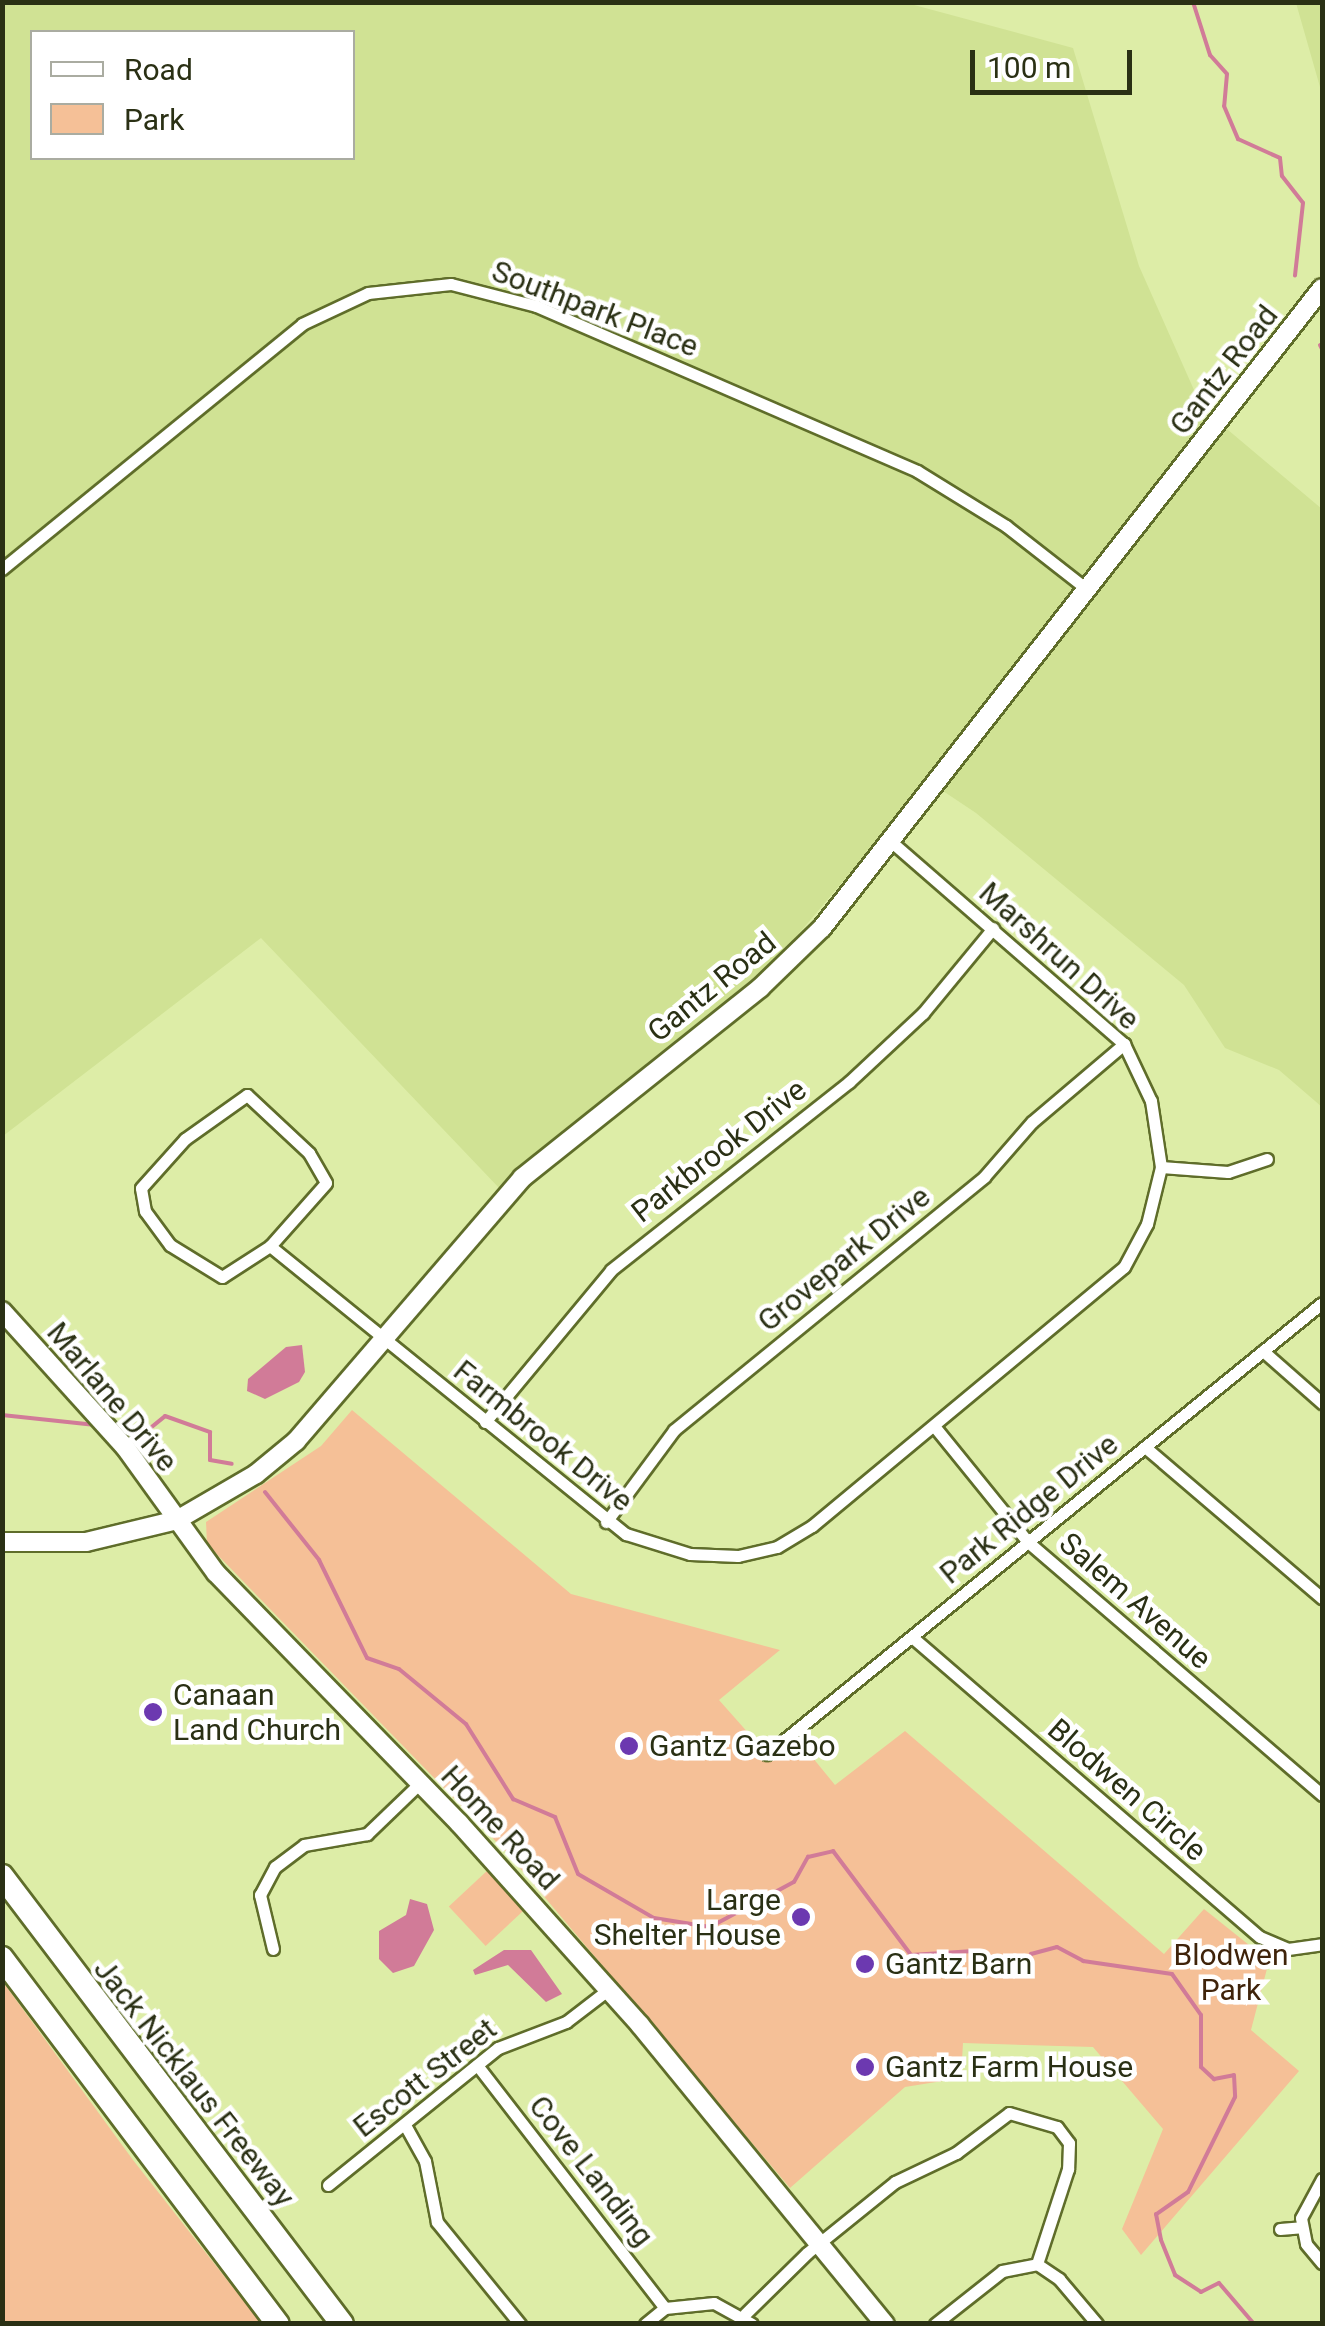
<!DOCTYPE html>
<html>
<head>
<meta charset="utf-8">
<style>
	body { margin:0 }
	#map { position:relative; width:1325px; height:2326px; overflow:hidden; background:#ddeda7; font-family:Roboto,sans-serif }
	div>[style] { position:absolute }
	.built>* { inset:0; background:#d0e294 }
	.green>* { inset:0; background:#f5c097; transform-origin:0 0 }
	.water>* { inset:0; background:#d17b98 }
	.stream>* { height:4px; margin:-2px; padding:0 2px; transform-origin:2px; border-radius:2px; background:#d17b98 }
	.roads { filter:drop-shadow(2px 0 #5f6d2a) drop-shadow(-2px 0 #5f6d2a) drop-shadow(0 2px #5f6d2a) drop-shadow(0 -2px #5f6d2a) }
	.street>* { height:11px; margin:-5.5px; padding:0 5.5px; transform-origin:5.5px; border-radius:5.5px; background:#fff }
	.secondary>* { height:18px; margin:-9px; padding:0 9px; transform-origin:9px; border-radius:9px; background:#fff }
	.highway>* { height:22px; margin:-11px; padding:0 11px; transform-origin:11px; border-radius:11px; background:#fff }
	.dots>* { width:28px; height:28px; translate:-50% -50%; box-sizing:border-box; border:5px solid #fff; border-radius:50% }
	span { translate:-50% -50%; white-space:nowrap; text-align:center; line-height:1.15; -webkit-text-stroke:9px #fff; paint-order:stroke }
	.street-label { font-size:30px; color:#2a3014 }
	.poi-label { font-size:30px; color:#2a3014 }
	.left { translate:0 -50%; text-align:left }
	.right { translate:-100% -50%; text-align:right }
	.park-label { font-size:30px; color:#3f230a }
	.frame { position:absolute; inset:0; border:5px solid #2a3014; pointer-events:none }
	.legend { position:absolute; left:30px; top:30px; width:325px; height:130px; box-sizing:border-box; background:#fff; border:2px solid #aaaca1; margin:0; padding:12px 18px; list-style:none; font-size:30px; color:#2a3014 }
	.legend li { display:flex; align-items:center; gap:20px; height:50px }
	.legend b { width:50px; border:2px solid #aaaca1 }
	.scale { position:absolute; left:970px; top:50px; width:162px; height:45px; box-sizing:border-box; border:5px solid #2a3014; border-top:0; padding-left:12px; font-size:30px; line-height:35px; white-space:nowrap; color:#2a3014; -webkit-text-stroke:8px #fff; paint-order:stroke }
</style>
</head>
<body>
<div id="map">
	<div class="built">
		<i style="clip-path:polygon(evenodd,903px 2px,1073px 48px,1139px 266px,1202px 408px,1322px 509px,1322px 1107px,1279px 1070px,1225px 1048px,1184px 985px,976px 813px,928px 781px,779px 957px,501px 1190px,261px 938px,3px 1136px,3px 3px,903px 2px,32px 32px,352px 32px,352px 158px,32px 158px,32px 32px)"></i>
		<i style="clip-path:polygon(1295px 3px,1322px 3px,1322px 94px,1296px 3px)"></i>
	</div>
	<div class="green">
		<i style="clip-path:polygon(352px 1410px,571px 1594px,780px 1650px,719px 1700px,773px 1761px,799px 1741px,835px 1785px,905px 1731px,1164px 1954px,1204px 1909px,1269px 1961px,1251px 2030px,1299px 2071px,1141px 2255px,1122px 2229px,1163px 2129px,1093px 2047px,963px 2043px,961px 2078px,905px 2087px,790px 2188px,509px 1855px,207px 1544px,206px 1522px,321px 1446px)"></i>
		<i style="left:489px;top:1869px;width:54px;height:55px;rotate:47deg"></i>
		<i style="clip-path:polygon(3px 1982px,133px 2160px,261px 2323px,3px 2323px)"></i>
	</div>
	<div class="water">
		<i style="clip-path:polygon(302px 1345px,305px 1372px,299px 1382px,265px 1399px,247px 1391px,248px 1379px,286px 1347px)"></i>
		<i style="clip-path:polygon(410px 1899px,427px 1904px,434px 1930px,414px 1966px,393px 1973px,379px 1959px,379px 1931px,406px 1915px)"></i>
		<i style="clip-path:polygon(504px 1950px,531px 1950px,562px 1994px,546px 2002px,508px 1965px,475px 1975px,473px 1970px)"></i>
	</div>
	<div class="stream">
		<i style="left:1193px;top:2px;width:56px;rotate:72.2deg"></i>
		<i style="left:1210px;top:55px;width:25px;rotate:48deg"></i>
		<i style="left:1227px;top:74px;width:32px;rotate:95deg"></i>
		<i style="left:1224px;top:106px;width:36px;rotate:67deg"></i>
		<i style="left:1238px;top:139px;width:46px;rotate:24.3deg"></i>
		<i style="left:1280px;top:158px;width:18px;rotate:84deg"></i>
		<i style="left:1282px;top:176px;width:34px;rotate:52deg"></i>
		<i style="left:1303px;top:203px;width:73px;rotate:96.3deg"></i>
		<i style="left:1320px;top:345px;width:4px;rotate:63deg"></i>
		<i style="left:2px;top:1415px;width:94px;rotate:6.1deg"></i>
		<i style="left:115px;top:1427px;width:29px;rotate:14deg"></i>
		<i style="left:143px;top:1434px;width:28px;rotate:-39deg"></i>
		<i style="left:165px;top:1416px;width:48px;rotate:19.6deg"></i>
		<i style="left:210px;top:1432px;width:28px;rotate:90deg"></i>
		<i style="left:210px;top:1460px;width:22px;rotate:10deg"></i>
		<i style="left:265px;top:1492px;width:87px;rotate:51.5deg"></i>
		<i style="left:319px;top:1560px;width:109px;rotate:63.9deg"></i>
		<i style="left:367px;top:1658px;width:34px;rotate:19deg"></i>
		<i style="left:399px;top:1669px;width:87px;rotate:39.4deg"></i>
		<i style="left:466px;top:1724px;width:89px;rotate:57.9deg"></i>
		<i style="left:513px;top:1799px;width:46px;rotate:23.2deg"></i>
		<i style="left:555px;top:1817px;width:61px;rotate:68deg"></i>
		<i style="left:578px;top:1874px;width:88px;rotate:30.1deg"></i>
		<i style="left:654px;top:1918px;width:57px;rotate:9.1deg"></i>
		<i style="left:710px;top:1927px;width:95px;rotate:-28.2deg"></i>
		<i style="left:794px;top:1882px;width:29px;rotate:-61deg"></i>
		<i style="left:808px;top:1857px;width:26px;rotate:-13deg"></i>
		<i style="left:833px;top:1851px;width:130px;rotate:53.1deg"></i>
		<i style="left:911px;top:1955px;width:63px;rotate:-3.6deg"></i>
		<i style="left:974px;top:1951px;width:51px;rotate:26.6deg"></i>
		<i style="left:1020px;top:1974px;width:23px;rotate:-61deg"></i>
		<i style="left:1031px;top:1954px;width:27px;rotate:-15deg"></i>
		<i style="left:1057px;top:1947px;width:30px;rotate:28deg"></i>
		<i style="left:1083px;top:1961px;width:90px;rotate:8.3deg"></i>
		<i style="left:1172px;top:1974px;width:50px;rotate:54.7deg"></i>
		<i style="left:1201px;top:2015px;width:52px;rotate:90deg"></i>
		<i style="left:1201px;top:2067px;width:18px;rotate:43deg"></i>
		<i style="left:1214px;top:2079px;width:20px;rotate:-11deg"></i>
		<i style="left:1234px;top:2075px;width:22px;rotate:87deg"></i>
		<i style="left:1235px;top:2097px;width:106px;rotate:116.3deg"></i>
		<i style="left:1188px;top:2192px;width:39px;rotate:145deg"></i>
		<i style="left:1156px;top:2214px;width:26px;rotate:79deg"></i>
		<i style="left:1161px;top:2240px;width:38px;rotate:68deg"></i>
		<i style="left:1175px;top:2275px;width:31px;rotate:33deg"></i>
		<i style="left:1201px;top:2292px;width:20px;rotate:-27deg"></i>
		<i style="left:1219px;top:2283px;width:54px;rotate:49.5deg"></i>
	</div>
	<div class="roads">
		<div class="street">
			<i style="left:2px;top:569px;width:387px;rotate:-39.2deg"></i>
			<i style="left:302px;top:324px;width:73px;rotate:-25.2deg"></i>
			<i style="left:368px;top:293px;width:83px;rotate:-6.2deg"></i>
			<i style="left:451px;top:284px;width:88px;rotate:14.5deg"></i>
			<i style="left:536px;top:306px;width:415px;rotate:23.4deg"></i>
			<i style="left:917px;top:471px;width:105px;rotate:31.7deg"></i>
			<i style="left:1006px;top:526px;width:104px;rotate:38deg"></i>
			<i style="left:247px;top:1095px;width:85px;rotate:43.1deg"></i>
			<i style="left:309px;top:1153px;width:34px;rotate:60deg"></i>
			<i style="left:326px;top:1183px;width:84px;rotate:131.6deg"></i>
			<i style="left:270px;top:1246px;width:57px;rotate:147.1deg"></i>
			<i style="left:222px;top:1277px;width:61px;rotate:-148.4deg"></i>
			<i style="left:170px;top:1245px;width:42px;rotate:-126.3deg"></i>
			<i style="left:145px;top:1211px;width:23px;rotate:-100deg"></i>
			<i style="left:141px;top:1188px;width:66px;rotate:-48.1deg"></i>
			<i style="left:185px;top:1139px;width:76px;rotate:-35.4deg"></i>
			<i style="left:1161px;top:1167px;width:67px;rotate:4.3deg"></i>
			<i style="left:1228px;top:1172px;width:41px;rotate:-18.4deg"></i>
			<i style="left:270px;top:1246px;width:458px;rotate:39deg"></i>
			<i style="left:626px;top:1534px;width:67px;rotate:17.4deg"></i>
			<i style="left:690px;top:1554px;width:48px;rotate:2.4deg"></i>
			<i style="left:738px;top:1556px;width:40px;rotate:-13deg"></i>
			<i style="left:777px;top:1547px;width:41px;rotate:-31deg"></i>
			<i style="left:812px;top:1526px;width:405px;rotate:-39.7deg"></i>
			<i style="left:1124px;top:1267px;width:49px;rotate:-61.9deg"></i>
			<i style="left:1147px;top:1224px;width:59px;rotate:-76.2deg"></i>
			<i style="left:1161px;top:1167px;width:67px;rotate:-98.6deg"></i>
			<i style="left:1151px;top:1101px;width:63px;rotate:-115.3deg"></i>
			<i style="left:1124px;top:1044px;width:308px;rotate:-139deg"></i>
			<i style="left:1263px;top:1351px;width:79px;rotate:41.4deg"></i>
			<i style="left:485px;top:1422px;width:197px;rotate:-50.3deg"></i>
			<i style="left:611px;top:1270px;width:303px;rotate:-38.3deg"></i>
			<i style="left:849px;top:1082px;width:101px;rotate:-43deg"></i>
			<i style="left:923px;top:1013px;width:110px;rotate:-50.5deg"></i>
			<i style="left:934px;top:1426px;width:149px;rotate:51deg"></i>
			<i style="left:1028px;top:1542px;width:388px;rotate:40.7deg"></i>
			<i style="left:1145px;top:1447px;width:233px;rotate:40.5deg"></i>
			<i style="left:606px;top:1522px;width:114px;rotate:-53.5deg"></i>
			<i style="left:674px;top:1430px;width:400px;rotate:-39.2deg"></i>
			<i style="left:984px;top:1177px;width:73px;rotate:-48.9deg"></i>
			<i style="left:1032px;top:1122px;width:121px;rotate:-40.3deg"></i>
			<i style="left:912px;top:1637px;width:459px;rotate:40.8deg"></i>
			<i style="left:1260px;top:1937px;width:30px;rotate:23deg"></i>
			<i style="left:1288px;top:1949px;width:34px;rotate:-8deg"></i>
			<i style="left:767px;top:1754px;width:715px;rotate:-39.1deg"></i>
			<i style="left:273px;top:1949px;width:56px;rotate:-103.5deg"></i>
			<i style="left:260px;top:1895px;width:32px;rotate:-62deg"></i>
			<i style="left:275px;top:1867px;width:36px;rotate:-37deg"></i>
			<i style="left:304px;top:1845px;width:64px;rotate:-9.9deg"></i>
			<i style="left:367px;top:1834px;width:74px;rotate:-43.9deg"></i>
			<i style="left:477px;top:2065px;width:307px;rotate:52.3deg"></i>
			<i style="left:405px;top:2125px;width:41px;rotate:60.9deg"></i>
			<i style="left:425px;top:2161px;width:62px;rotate:78.9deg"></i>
			<i style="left:437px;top:2222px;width:132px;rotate:50.9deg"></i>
			<i style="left:1322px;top:2179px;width:44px;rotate:118.3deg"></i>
			<i style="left:1301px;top:2218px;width:26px;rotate:79deg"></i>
			<i style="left:1306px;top:2244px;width:25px;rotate:50deg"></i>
			<i style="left:328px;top:2185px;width:218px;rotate:-38.9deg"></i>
			<i style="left:498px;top:2048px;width:73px;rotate:-20.9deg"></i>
			<i style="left:566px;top:2022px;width:54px;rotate:-37.5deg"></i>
			<i style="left:1280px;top:2229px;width:21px;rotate:-5deg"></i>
			<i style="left:745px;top:2314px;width:87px;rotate:-44.5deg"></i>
			<i style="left:807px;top:2253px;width:113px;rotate:-38.9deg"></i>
			<i style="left:895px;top:2182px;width:68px;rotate:-25.4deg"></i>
			<i style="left:956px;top:2153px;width:66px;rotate:-37deg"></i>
			<i style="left:1009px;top:2113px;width:50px;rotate:16.3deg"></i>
			<i style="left:1057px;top:2127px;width:20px;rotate:53deg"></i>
			<i style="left:1069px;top:2143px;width:26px;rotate:92deg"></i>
			<i style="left:1068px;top:2169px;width:100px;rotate:108.1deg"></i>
			<i style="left:645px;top:2324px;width:26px;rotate:-39deg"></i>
			<i style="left:665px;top:2308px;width:49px;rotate:-5.8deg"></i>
			<i style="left:714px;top:2303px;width:43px;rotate:28.9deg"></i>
			<i style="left:935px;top:2324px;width:85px;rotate:-38.3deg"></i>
			<i style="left:1002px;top:2271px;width:36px;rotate:-11deg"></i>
			<i style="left:1037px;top:2264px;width:27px;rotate:34deg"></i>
			<i style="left:1059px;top:2279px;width:59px;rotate:49.8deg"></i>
		</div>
		<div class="secondary">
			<i style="left:2px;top:1311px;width:183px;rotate:47.9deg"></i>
			<i style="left:125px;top:1447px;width:155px;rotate:54.2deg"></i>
			<i style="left:216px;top:1573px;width:349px;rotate:45.8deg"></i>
			<i style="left:459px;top:1823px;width:271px;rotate:48.1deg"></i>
			<i style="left:640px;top:2025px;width:387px;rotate:50.7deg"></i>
			<i style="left:2px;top:1542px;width:84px"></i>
			<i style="left:86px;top:1542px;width:94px;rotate:-13.6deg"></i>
			<i style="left:177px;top:1520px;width:91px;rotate:-30.2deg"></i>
			<i style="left:256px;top:1474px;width:52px;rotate:-39.5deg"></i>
			<i style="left:296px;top:1441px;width:347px;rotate:-49.3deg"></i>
			<i style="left:522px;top:1178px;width:305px;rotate:-38.6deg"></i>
			<i style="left:760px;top:988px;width:86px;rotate:-44.1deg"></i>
			<i style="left:822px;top:928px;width:812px;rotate:-52deg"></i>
		</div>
		<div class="highway">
			<i style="left:2px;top:1876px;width:562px;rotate:52.8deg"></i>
			<i style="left:2px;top:1958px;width:458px;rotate:53deg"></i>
		</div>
	</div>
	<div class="dots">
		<i style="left:153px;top:1712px;background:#6c39b0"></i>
		<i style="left:629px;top:1746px;background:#6c39b0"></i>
		<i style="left:801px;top:1917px;background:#6c39b0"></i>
		<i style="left:865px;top:1964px;background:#6c39b0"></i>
		<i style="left:865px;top:2067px;background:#6c39b0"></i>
	</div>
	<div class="street-label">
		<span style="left:595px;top:309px;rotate:21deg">Southpark Place</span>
		<span style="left:1224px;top:370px;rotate:-52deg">Gantz Road</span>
		<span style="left:1059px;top:956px;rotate:42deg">Marshrun Drive</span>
		<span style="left:712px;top:987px;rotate:-39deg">Gantz Road</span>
		<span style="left:719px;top:1151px;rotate:-38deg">Parkbrook Drive</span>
		<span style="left:844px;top:1259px;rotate:-39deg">Grovepark Drive</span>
		<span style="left:112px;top:1397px;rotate:50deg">Marlane Drive</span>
		<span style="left:543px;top:1436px;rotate:39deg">Farmbrook Drive</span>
		<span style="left:1029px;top:1509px;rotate:-39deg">Park Ridge Drive</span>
		<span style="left:1135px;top:1601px;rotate:41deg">Salem Avenue</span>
		<span style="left:1127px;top:1790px;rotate:41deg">Blodwen Circle</span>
		<span style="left:500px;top:1828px;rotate:47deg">Home Road</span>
		<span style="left:425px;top:2078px;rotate:-38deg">Escott Street</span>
		<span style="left:194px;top:2083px;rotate:52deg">Jack Nicklaus Freeway</span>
		<span style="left:591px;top:2171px;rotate:52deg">Cove Landing</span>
	</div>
	<div class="poi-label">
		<span class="left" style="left:173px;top:1712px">Canaan<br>Land Church</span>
		<span class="left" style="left:649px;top:1746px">Gantz Gazebo</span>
		<span class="right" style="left:781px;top:1917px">Large<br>Shelter House</span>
		<span class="left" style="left:885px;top:1964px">Gantz Barn</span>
		<span class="left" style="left:885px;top:2067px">Gantz Farm House</span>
	</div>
	<div class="park-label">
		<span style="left:1231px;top:1972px">Blodwen<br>Park</span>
	</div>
	<div class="frame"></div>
	<ul class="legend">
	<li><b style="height:12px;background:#fff"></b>Road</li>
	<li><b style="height:28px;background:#f5c097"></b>Park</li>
	</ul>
	<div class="scale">100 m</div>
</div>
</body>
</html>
